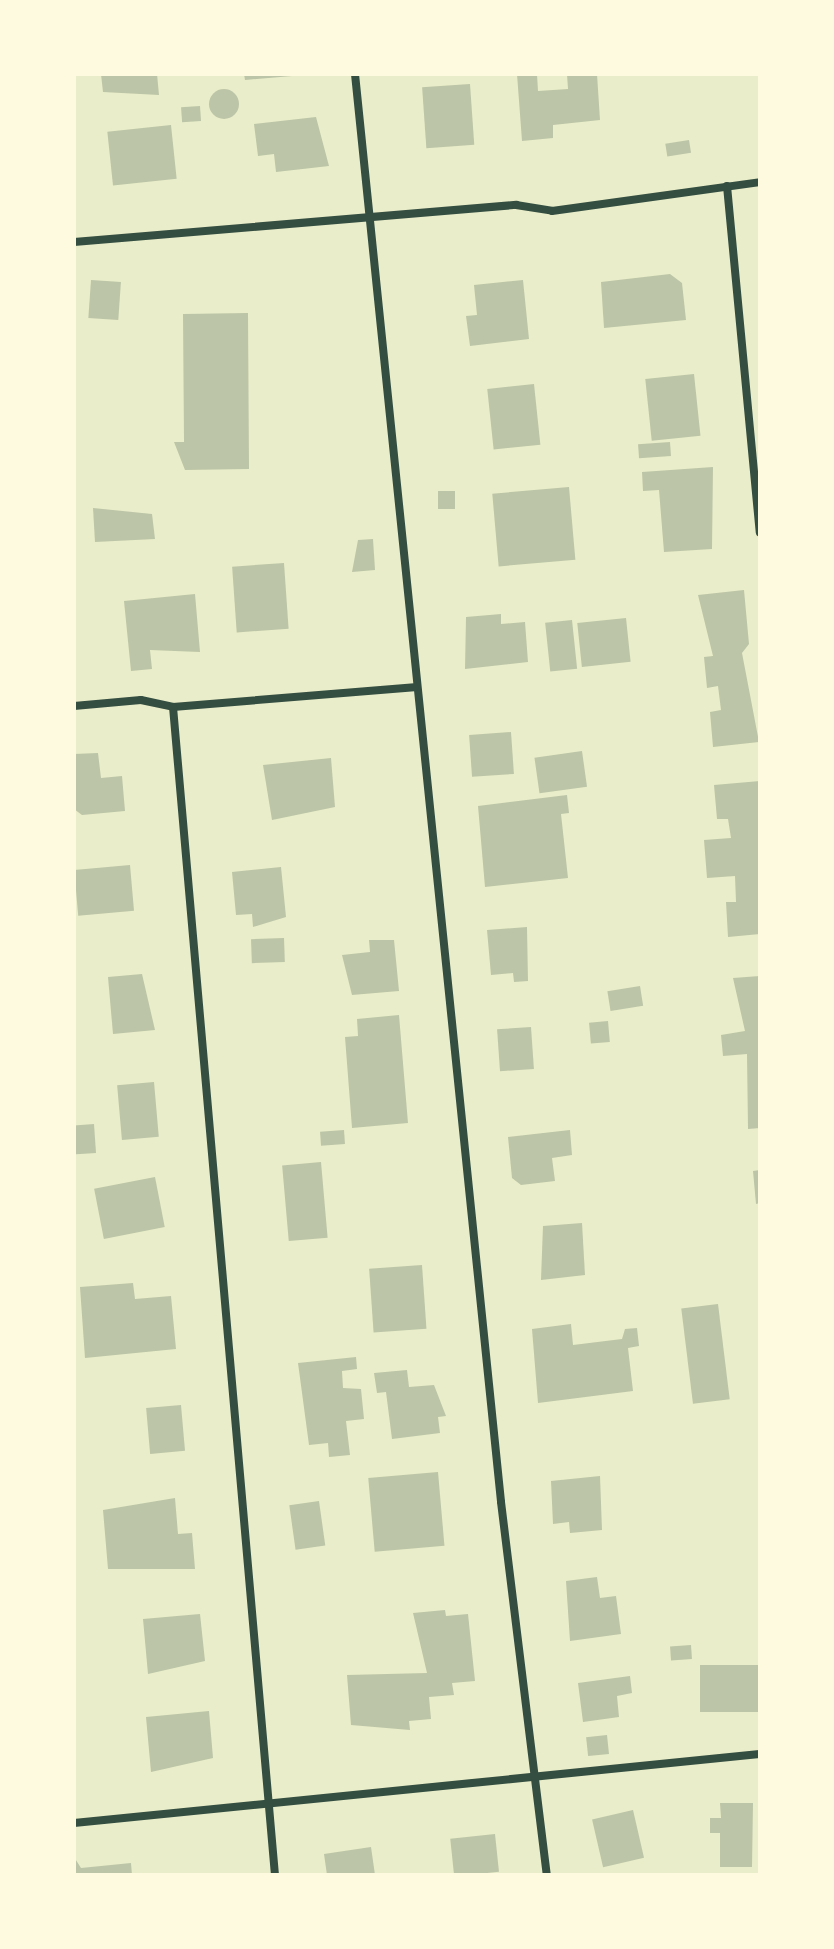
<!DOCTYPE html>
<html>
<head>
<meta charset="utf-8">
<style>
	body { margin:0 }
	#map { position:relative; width:834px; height:1949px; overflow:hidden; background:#e9edc9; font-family:"Times New Roman",serif }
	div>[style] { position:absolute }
	.building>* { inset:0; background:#bcc5a7; transform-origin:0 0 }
	.round { border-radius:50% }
	.minor>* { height:8px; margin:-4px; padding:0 4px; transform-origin:4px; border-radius:4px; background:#344e41 }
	span { translate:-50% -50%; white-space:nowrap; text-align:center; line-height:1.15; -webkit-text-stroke:8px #fefae0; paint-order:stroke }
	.frame { position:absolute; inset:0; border:76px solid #fefae0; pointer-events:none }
</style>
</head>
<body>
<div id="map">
	<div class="building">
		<i style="clip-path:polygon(101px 74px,157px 74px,159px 95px,103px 92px)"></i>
		<i style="clip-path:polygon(244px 74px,291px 74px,292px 76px,245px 80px)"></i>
		<i style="clip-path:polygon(517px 74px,537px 74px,538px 91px,568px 89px,567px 74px,597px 74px,600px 120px,553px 125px,553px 138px,522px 141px)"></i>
		<i style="left:470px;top:84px;width:61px;height:48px;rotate:86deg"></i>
		<i class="round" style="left:209px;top:89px;width:30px;height:30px"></i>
		<i style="left:200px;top:106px;width:15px;height:19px;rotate:86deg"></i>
		<i style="clip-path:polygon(316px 117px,329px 166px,276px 172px,274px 154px,258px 156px,254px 124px)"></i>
		<i style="left:171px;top:125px;width:54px;height:64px;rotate:84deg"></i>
		<i style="left:689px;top:140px;width:13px;height:24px;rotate:81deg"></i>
		<i style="clip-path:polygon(670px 274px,682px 283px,686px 320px,604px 328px,601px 282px)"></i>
		<i style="left:91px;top:280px;width:30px;height:38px;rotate:4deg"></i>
		<i style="clip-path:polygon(523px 280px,529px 339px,470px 346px,466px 316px,477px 315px,474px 285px)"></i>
		<i style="clip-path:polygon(248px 313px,249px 469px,185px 470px,174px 442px,184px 442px,183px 314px)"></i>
		<i style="left:694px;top:374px;width:62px;height:49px;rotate:84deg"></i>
		<i style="left:534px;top:384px;width:61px;height:47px;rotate:84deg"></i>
		<i style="left:670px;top:442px;width:14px;height:32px;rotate:86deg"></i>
		<i style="clip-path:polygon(713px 467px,712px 549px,664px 552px,659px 490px,643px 491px,642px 472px)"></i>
		<i style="left:569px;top:487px;width:73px;height:77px;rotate:85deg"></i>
		<i style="left:455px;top:491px;width:18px;height:17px;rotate:90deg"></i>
		<i style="clip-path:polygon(93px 508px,152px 514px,155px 539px,95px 542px)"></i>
		<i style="clip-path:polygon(373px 539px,375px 570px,352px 572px,358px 540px)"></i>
		<i style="left:284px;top:563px;width:66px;height:52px;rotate:86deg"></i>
		<i style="clip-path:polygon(744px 590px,749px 644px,742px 653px,759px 742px,713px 747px,710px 712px,721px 710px,718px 686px,707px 688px,704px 657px,713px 656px,698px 595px)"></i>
		<i style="clip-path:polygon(195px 594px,200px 652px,150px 650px,152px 669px,131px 671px,124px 601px)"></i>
		<i style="clip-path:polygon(501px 614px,501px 624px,525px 622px,528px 662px,465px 669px,466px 617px)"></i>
		<i style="left:626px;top:618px;width:44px;height:49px;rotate:84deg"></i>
		<i style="left:572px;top:620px;width:49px;height:27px;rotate:84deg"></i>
		<i style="left:511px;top:732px;width:42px;height:42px;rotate:86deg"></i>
		<i style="left:582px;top:751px;width:36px;height:48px;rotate:82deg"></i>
		<i style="clip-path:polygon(98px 753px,101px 778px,122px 776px,125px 811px,82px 815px,74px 809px,74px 754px)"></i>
		<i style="clip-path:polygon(331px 758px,335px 807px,272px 820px,263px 765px)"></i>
		<i style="clip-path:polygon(760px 781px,760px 934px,728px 937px,726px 902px,736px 902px,735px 876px,707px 878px,704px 840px,731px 838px,728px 819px,717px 819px,714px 785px)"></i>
		<i style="clip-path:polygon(567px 795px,569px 813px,561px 814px,568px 878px,485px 887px,478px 806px)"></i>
		<i style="left:130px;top:865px;width:46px;height:56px;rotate:85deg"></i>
		<i style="clip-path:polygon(281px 867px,286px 917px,253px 927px,252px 914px,236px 915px,232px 872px)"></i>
		<i style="clip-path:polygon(527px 927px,528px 981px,514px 982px,513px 973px,491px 975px,487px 930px)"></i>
		<i style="left:284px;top:938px;width:24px;height:33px;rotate:88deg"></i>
		<i style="clip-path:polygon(369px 940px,394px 940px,399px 991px,352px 995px,342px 955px,370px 952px)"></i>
		<i style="clip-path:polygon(142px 974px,155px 1030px,113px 1034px,108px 977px)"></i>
		<i style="clip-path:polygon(760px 976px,760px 1128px,748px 1129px,747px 1054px,723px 1056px,721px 1035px,745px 1031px,733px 978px)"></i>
		<i style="left:640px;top:986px;width:20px;height:33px;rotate:81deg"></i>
		<i style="clip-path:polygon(399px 1015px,408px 1123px,352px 1128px,345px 1037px,358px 1036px,357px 1019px)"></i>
		<i style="left:608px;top:1021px;width:21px;height:19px;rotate:85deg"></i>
		<i style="left:531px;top:1027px;width:42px;height:34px;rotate:86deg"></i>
		<i style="left:154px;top:1082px;width:55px;height:37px;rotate:85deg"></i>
		<i style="left:94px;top:1124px;width:29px;height:20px;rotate:86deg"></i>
		<i style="left:344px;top:1130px;width:14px;height:24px;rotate:86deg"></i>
		<i style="clip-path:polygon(570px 1130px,572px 1155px,552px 1158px,555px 1181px,521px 1185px,512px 1178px,508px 1137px)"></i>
		<i style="left:321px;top:1162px;width:76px;height:39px;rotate:85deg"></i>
		<i style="clip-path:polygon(760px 1170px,760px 1203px,756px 1204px,753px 1171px)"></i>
		<i style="left:155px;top:1177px;width:51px;height:62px;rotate:79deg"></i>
		<i style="clip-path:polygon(582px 1223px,585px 1275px,541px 1280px,543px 1226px)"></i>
		<i style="left:422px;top:1265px;width:64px;height:53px;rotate:86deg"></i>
		<i style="clip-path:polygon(133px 1283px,135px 1299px,171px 1296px,176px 1349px,85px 1358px,80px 1287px)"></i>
		<i style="left:718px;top:1304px;width:96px;height:37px;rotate:83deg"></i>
		<i style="clip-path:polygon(571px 1324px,573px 1345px,622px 1339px,625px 1329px,637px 1328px,639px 1346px,628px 1348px,633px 1391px,538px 1403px,532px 1329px)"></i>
		<i style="clip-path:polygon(356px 1357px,357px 1369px,342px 1371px,343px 1388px,361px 1389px,364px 1419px,346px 1421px,350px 1455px,329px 1457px,328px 1443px,309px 1445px,298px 1363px)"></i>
		<i style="clip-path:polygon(407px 1370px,409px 1387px,434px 1385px,446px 1416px,438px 1417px,440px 1433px,392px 1439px,386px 1392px,377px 1393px,374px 1373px)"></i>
		<i style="left:181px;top:1405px;width:46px;height:35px;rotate:85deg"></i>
		<i style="left:438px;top:1472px;width:74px;height:70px;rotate:85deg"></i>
		<i style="clip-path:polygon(600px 1476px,602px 1530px,570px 1533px,569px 1522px,553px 1524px,551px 1481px)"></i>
		<i style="clip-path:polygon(175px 1498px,178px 1534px,192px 1533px,195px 1569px,108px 1569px,103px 1510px)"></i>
		<i style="left:319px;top:1501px;width:45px;height:30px;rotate:82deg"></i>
		<i style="clip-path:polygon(597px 1577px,600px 1598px,616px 1596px,621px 1634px,570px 1641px,566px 1581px)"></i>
		<i style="clip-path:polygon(445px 1610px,446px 1616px,468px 1614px,475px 1681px,452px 1683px,454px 1695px,429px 1697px,431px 1719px,409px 1721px,410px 1730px,351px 1725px,347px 1675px,427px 1673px,413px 1613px)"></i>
		<i style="clip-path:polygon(200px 1614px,205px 1661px,148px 1674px,143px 1619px)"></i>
		<i style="left:691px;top:1645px;width:14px;height:21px;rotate:86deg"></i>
		<i style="left:760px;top:1665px;width:47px;height:60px;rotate:90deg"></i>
		<i style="clip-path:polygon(630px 1676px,632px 1693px,617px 1696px,619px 1717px,583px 1722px,578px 1683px)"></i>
		<i style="clip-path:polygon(209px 1711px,213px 1758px,151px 1772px,146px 1717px)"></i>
		<i style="left:607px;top:1735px;width:19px;height:21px;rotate:84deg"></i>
		<i style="clip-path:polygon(720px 1803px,753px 1803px,752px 1867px,720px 1867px,720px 1833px,710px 1833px,710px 1818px,721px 1818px)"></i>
		<i style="left:633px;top:1810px;width:49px;height:42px;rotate:77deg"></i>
		<i style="left:495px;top:1834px;width:38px;height:45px;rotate:84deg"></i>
		<i style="clip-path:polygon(371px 1847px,375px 1875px,327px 1875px,324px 1854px)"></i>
		<i style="clip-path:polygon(74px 1857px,81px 1868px,131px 1863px,132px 1875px,74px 1875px)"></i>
	</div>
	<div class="minor">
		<i style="left:355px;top:74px;width:1435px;rotate:84.16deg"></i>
		<i style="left:501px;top:1502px;width:376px;rotate:83deg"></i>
		<i style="left:727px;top:186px;width:348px;rotate:84.6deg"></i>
		<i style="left:74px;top:242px;width:444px;rotate:-4.8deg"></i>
		<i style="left:516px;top:205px;width:36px;rotate:9deg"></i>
		<i style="left:552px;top:211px;width:210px;rotate:-7.9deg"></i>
		<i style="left:74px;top:706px;width:67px;rotate:-5.1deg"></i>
		<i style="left:141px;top:700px;width:33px;rotate:12deg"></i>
		<i style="left:173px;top:707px;width:242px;rotate:-4.7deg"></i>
		<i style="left:173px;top:707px;width:1172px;rotate:85.01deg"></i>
		<i style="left:74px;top:1823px;width:689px;rotate:-5.74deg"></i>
	</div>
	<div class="frame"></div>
</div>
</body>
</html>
